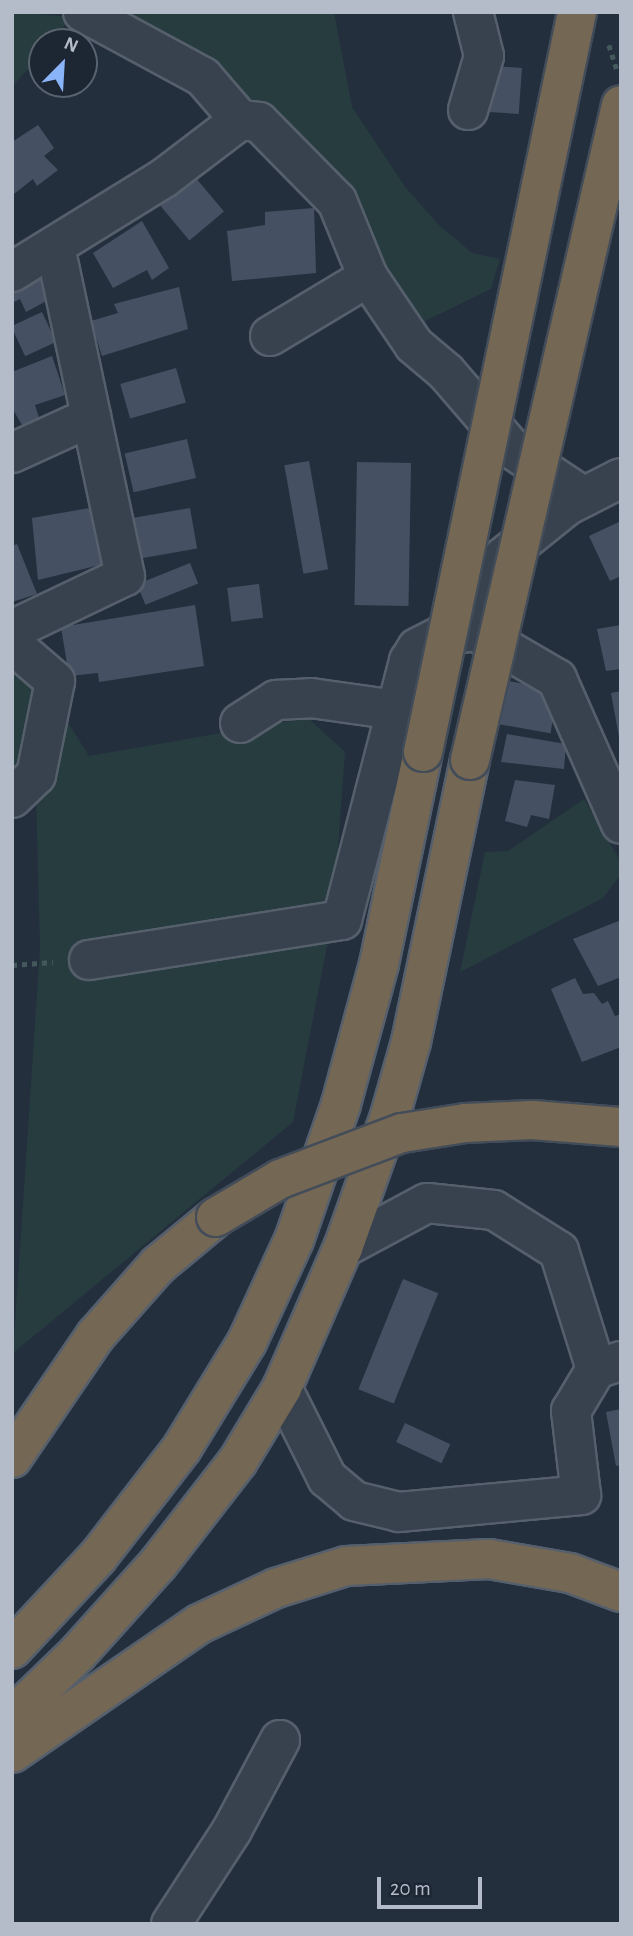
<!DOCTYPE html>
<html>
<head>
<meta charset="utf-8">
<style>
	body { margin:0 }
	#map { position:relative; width:633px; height:1936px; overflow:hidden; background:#242f3e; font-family:"Alegreya Sans",sans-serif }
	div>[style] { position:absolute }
	.green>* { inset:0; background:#263c3f }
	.building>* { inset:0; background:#455162; transform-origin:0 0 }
	.path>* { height:4.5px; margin-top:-2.25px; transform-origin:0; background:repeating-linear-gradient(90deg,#44595c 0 5px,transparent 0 10px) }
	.roads { filter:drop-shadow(2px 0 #565f6c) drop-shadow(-2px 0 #565f6c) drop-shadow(0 2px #565f6c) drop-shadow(0 -2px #565f6c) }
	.minor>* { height:38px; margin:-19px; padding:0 19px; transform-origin:19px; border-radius:19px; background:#38414e }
	.highway>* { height:38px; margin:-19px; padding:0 19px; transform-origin:19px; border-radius:19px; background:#746855 }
	.bridges { filter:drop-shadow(2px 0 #434c59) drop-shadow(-2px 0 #434c59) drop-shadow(0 2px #434c59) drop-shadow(0 -2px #434c59) }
	.highway-bridge>* { height:38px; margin:-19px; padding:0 19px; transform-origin:19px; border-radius:19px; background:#746855 }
	span { translate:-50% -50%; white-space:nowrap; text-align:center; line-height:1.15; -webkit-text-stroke:6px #1d2633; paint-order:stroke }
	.frame { position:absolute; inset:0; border:14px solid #b4bcc9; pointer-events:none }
	.north { position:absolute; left:28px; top:28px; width:70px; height:70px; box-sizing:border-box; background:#1d2633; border:2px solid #59626f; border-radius:50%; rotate:24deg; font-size:19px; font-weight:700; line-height:28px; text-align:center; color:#b4bcc9 }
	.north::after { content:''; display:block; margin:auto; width:24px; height:32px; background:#8ab4f8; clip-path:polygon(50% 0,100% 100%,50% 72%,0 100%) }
	.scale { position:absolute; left:377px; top:1877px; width:105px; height:32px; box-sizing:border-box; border:4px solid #b4bcc9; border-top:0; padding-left:9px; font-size:21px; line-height:24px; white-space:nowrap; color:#b4bcc9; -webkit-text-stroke:5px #1d2633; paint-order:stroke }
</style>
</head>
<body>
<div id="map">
	<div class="green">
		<i style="clip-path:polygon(12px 12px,72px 17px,51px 42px,42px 42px,42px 53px,12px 87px)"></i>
		<i style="clip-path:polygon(108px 12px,334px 12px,352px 107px,406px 188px,440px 226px,472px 253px,500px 259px,491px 289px,419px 324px,256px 103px,202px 63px)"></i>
		<i style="clip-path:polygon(22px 650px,89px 756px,308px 718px,345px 752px,333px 915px,293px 1122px,13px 1353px,40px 949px,36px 792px,12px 783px,12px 655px)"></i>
		<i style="clip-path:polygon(584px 799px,621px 862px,621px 874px,603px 898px,460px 972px,485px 852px,508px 851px)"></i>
	</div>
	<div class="building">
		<i style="left:492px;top:66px;width:30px;height:46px;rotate:4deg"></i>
		<i style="clip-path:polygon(38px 125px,54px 148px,44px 156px,58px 170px,37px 186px,33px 179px,14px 194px,12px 142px)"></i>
		<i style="left:195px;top:177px;width:45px;height:45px;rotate:50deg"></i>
		<i style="clip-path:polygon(314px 208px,316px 273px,232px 281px,227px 231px,265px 225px,265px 212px)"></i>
		<i style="clip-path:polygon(142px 221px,169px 268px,152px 280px,147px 270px,113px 288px,93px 253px)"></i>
		<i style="clip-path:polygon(35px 269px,50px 299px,26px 312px,20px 299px,12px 303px,12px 282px)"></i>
		<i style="clip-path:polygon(179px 287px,188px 329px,102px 356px,91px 321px,118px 313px,114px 304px)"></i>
		<i style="left:42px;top:312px;width:33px;height:34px;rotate:65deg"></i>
		<i style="clip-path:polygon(52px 356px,65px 395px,35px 405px,41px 424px,25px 430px,12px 408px,12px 372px)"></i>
		<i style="left:176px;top:368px;width:36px;height:58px;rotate:74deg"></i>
		<i style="left:187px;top:439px;width:40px;height:64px;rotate:77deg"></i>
		<i style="left:309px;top:461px;width:110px;height:25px;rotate:80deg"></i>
		<i style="left:357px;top:462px;width:54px;height:143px;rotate:1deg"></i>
		<i style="clip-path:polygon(101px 506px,108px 563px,38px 580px,32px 518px)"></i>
		<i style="left:190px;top:508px;width:41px;height:58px;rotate:80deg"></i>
		<i style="clip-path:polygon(621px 521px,621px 576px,610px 581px,589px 536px)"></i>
		<i style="clip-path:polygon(17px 544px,37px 594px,12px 602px,12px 546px)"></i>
		<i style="left:190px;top:563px;width:22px;height:57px;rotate:68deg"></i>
		<i style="left:259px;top:584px;width:34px;height:32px;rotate:83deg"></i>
		<i style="clip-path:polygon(195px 605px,204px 666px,99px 682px,98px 673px,69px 676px,61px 627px)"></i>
		<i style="clip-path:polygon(621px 625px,621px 669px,606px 671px,597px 629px)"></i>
		<i style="left:496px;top:679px;width:63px;height:44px;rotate:10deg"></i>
		<i style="clip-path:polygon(621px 691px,621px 737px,619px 737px,611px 693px)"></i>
		<i style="clip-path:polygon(507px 734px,566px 744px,564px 769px,501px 762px)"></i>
		<i style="clip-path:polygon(515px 780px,555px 785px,549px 819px,531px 815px,527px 827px,505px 821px)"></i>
		<i style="clip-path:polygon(621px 920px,621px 977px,598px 986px,573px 939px)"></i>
		<i style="clip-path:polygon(575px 978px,583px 994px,594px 993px,602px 1004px,608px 1001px,615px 1016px,621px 1014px,621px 1047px,582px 1062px,551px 989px)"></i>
		<i style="left:403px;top:1279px;width:38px;height:119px;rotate:22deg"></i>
		<i style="clip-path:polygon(621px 1409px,621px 1465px,616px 1466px,606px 1412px)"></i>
		<i style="left:405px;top:1423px;width:50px;height:21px;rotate:25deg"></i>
	</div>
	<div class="path">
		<i style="left:609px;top:45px;width:26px;rotate:72deg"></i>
		<i style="left:12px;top:965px;width:41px;rotate:-4.2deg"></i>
	</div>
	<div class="roads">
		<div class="minor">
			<i style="left:83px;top:12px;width:136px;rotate:28.4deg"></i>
			<i style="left:203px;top:77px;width:57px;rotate:49.3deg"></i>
			<i style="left:468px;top:110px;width:56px;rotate:-73.5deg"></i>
			<i style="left:484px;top:56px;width:45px;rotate:-104deg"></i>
			<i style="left:12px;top:272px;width:179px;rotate:-31.7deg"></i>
			<i style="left:164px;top:178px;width:96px;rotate:-37.3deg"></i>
			<i style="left:240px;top:120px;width:19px;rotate:6deg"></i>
			<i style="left:259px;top:122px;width:111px;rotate:45.4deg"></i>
			<i style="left:337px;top:201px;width:82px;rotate:67.8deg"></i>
			<i style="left:368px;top:277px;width:82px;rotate:55.9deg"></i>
			<i style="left:414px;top:345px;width:42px;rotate:40.2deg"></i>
			<i style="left:446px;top:372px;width:103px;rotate:49.3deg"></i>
			<i style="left:513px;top:450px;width:85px;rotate:33.5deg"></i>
			<i style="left:270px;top:336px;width:114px;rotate:-31deg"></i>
			<i style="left:12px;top:453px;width:87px;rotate:-24.5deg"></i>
			<i style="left:12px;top:630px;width:125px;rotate:-25.5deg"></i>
			<i style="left:125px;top:576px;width:337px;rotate:-102deg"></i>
			<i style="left:475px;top:631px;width:41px;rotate:-77.3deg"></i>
			<i style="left:484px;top:591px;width:38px;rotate:-61deg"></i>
			<i style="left:502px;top:558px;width:85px;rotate:-38.8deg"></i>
			<i style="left:568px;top:505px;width:59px;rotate:-27deg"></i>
			<i style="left:12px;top:644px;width:57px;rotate:40.7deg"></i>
			<i style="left:55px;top:681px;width:96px;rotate:101.4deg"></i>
			<i style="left:36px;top:775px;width:33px;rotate:136deg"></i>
			<i style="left:240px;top:723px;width:43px;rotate:-32.6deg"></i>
			<i style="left:276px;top:700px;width:35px;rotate:-3deg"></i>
			<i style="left:311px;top:698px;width:86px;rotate:8deg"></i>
			<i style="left:89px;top:960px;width:256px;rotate:-9deg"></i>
			<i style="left:342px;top:920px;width:268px;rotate:-75.5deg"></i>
			<i style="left:409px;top:661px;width:15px;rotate:-58deg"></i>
			<i style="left:417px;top:648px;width:27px;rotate:-27deg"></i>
			<i style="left:441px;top:636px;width:34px;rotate:-8deg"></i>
			<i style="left:475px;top:631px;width:95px;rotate:30.3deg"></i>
			<i style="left:557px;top:679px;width:158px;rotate:66.2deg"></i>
			<i style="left:343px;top:1248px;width:95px;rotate:-28.2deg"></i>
			<i style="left:427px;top:1203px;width:67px;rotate:6deg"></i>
			<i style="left:494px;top:1210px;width:77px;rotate:32.2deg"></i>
			<i style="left:559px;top:1251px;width:124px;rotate:72.6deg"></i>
			<i style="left:596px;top:1369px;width:26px;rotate:-18deg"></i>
			<i style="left:282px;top:1388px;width:101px;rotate:63.4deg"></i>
			<i style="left:327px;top:1478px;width:35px;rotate:40deg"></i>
			<i style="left:354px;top:1501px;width:46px;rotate:13.7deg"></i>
			<i style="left:399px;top:1512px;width:183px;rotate:-5.3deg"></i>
			<i style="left:581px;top:1495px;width:85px;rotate:-96.8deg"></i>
			<i style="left:571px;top:1411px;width:49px;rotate:-59.2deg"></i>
			<i style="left:171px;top:1924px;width:112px;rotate:-57deg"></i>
			<i style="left:232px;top:1830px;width:102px;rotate:-61.9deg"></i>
		</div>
		<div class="highway">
			<i style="left:12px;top:1458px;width:149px;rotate:-55.7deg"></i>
			<i style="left:96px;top:1335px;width:94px;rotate:-48.5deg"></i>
			<i style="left:158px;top:1265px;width:75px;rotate:-39.6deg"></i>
			<i style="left:12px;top:1649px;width:125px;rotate:-47deg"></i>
			<i style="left:97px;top:1558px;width:139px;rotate:-52.3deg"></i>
			<i style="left:182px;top:1448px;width:124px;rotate:-58.5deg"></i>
			<i style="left:247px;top:1342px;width:112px;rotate:-65.3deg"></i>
			<i style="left:294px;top:1240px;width:144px;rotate:-70.9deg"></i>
			<i style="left:341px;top:1104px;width:145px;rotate:-74.8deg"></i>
			<i style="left:379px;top:964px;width:217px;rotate:-78.3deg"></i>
			<i style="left:12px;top:1717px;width:91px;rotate:-44.1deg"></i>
			<i style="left:77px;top:1654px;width:121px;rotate:-48deg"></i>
			<i style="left:158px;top:1564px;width:130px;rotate:-52.2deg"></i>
			<i style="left:238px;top:1461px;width:85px;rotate:-58.9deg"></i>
			<i style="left:282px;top:1388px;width:153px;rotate:-66.5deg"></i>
			<i style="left:343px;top:1248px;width:140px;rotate:-70.4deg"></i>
			<i style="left:390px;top:1116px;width:77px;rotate:-74.2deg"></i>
			<i style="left:411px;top:1042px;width:288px;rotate:-78.2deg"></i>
			<i style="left:12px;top:1753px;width:227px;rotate:-34.6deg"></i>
			<i style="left:199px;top:1624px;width:85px;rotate:-25.1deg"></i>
			<i style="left:276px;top:1588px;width:73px;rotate:-17.4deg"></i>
			<i style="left:346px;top:1566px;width:143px;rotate:-2.8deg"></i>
			<i style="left:489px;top:1559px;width:82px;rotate:9.8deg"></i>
			<i style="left:570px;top:1573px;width:54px;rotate:20.4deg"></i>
		</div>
	</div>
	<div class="bridges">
		<div class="highway-bridge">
			<i style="left:423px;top:752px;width:756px;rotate:-78.24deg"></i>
			<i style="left:470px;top:760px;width:672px;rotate:-77.02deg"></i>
			<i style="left:216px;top:1217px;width:74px;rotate:-30.7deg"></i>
			<i style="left:280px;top:1179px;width:130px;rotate:-20.7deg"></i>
			<i style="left:402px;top:1133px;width:64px;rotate:-9deg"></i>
			<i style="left:465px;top:1123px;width:67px;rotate:-2.6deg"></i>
			<i style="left:532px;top:1120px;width:89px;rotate:4.5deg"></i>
		</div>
	</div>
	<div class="frame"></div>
	<div class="north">N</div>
	<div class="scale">20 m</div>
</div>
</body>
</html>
